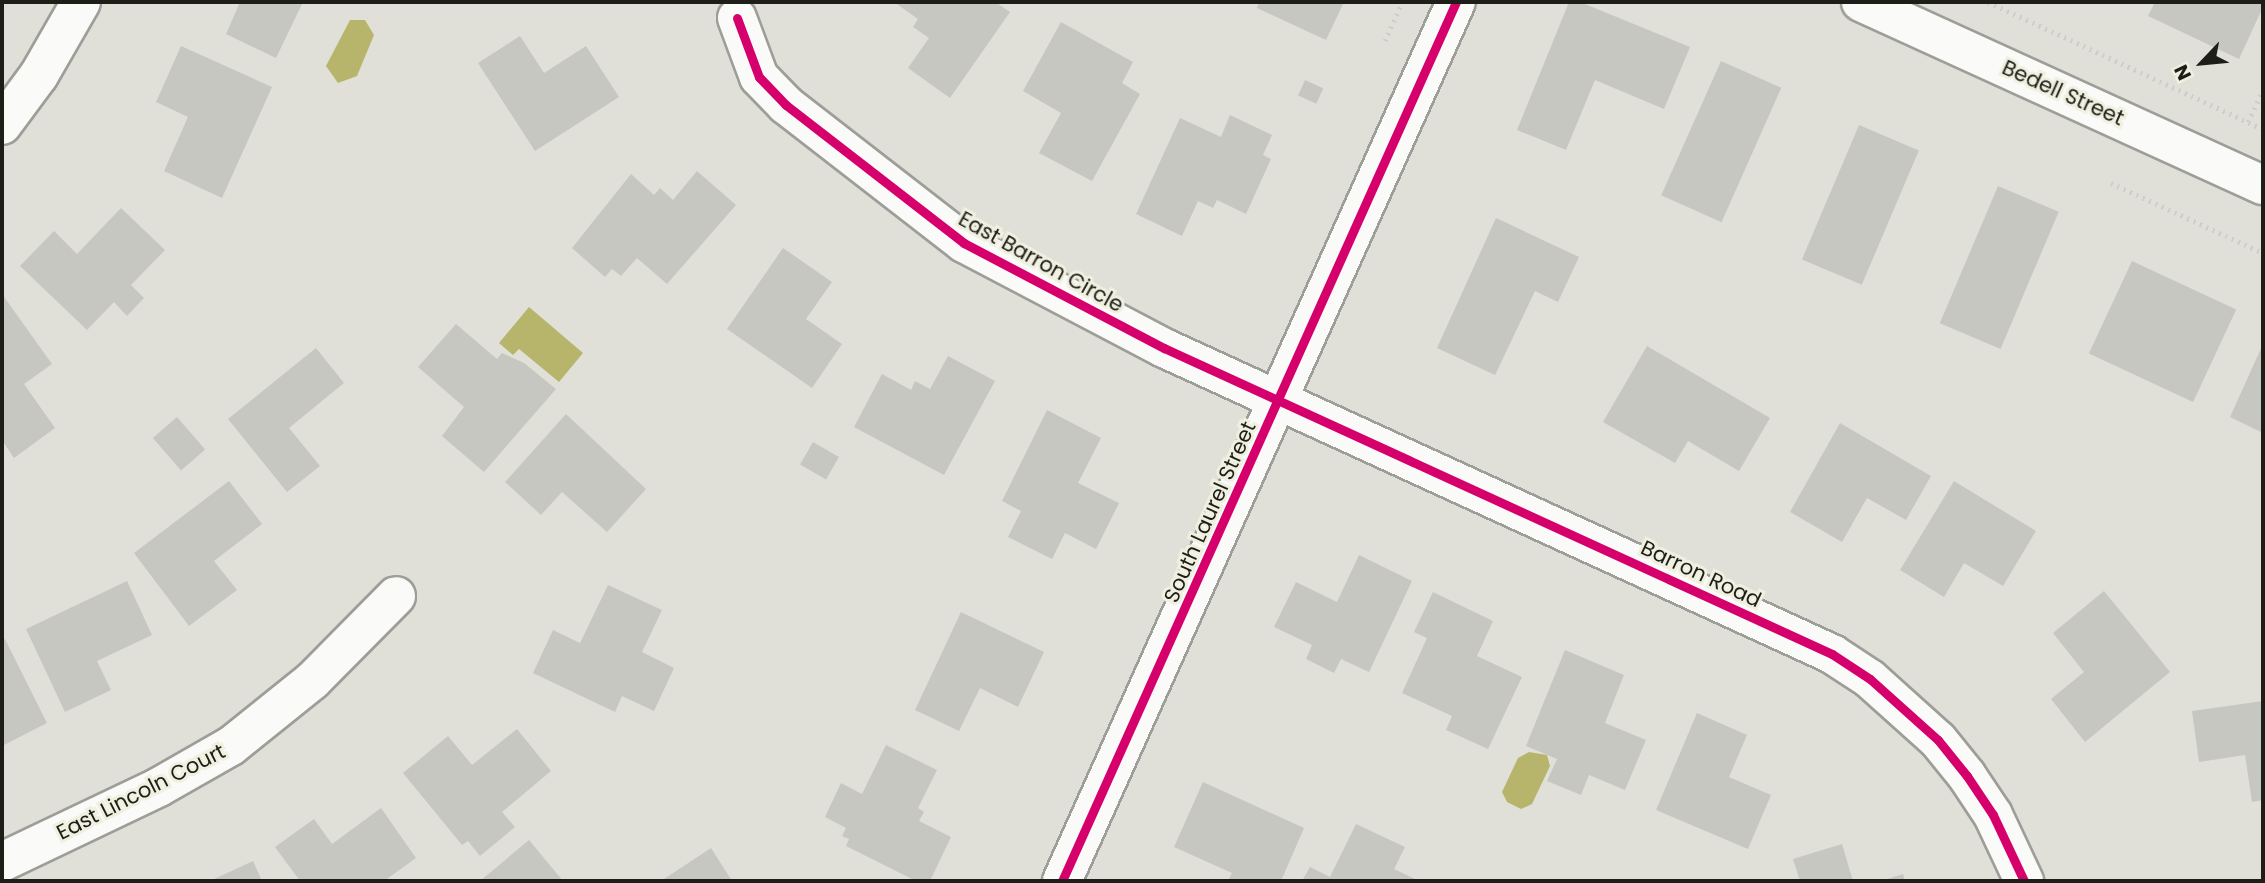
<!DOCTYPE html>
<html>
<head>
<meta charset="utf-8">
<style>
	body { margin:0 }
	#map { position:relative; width:2265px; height:883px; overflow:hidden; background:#e0e0d8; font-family:Poppins,sans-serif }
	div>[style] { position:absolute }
	.water>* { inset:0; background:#b7b56b }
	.building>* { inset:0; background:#c7c7c1; transform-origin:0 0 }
	.path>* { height:4.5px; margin-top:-2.25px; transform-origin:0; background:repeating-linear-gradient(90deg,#cdcdca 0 2px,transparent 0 7px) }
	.roads { filter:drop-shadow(2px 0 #9e9e98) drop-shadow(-2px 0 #9e9e98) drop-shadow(0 2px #9e9e98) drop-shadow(0 -2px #9e9e98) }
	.minor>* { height:38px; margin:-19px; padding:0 19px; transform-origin:19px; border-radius:19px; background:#fafaf9 }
	.cycleway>* { height:9px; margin:-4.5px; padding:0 4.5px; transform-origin:4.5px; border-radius:4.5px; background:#d6006c }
	span { translate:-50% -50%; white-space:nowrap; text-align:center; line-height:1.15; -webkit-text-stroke:6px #f0f0e1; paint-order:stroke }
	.street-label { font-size:21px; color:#1e1e18 }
	.frame { position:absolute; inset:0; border:4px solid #1e1e18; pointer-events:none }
	.north { position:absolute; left:2167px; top:28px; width:70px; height:70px; -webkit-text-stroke:5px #f0f0e1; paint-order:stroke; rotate:244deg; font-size:19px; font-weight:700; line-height:28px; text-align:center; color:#1e1e18 }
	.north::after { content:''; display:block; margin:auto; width:24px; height:32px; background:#1e1e18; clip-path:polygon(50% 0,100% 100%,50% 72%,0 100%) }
</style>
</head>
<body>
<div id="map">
	<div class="water">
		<i style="clip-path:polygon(350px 20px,365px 20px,374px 35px,357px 76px,338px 83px,326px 66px)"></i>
		<i style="clip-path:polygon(529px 307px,583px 353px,559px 382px,519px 349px,513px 355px,499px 343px)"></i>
		<i style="clip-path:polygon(1529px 752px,1547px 755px,1550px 766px,1532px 804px,1521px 809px,1507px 802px,1502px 792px,1518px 758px)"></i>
	</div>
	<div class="building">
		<i style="clip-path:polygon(240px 2px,303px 2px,276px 58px,226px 34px)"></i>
		<i style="clip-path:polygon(894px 2px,995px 2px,1010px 12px,950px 98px,908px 68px,929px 38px,913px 27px,918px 19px)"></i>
		<i style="clip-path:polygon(1259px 2px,1344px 2px,1326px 40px,1257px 8px)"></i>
		<i style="clip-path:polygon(1569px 2px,1580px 2px,1690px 47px,1664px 109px,1595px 80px,1566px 150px,1517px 130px)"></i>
		<i style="clip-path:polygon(2155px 2px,2263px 2px,2263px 7px,2239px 59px,2148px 16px)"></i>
		<i style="clip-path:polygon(1061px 22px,1133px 62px,1122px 83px,1140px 94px,1092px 181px,1039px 153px,1061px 113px,1023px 91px)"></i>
		<i style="clip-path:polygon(520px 36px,544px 73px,586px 46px,619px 97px,535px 151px,478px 63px)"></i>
		<i style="clip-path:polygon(181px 46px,272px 87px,222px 198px,164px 171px,188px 117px,156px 102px)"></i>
		<i style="left:1721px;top:61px;width:66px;height:147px;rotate:24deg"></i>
		<i style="left:1305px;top:80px;width:20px;height:17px;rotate:24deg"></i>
		<i style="clip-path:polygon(1230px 115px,1272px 135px,1263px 155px,1271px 159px,1246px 214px,1217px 200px,1213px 208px,1198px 201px,1182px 236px,1136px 214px,1180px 118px,1221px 137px)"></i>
		<i style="left:1859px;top:125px;width:65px;height:146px;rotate:23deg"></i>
		<i style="clip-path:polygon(697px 171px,736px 205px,667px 284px,637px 258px,621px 276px,612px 269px,605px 277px,572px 248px,631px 174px,654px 195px,660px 188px,673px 200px)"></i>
		<i style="left:1998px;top:186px;width:66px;height:149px;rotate:23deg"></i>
		<i style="clip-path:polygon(121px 208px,165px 250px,131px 285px,144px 298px,127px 316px,114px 302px,87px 330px,20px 266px,54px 231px,77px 254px)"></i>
		<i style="clip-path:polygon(1496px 218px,1579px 257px,1558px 302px,1535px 291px,1495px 375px,1437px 348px)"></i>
		<i style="clip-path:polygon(783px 248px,832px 282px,806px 319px,842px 344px,812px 388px,727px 329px)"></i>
		<i style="left:2132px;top:261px;width:115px;height:102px;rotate:25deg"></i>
		<i style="clip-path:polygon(2px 294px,52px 364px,24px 384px,55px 428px,14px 458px,2px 440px)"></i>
		<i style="clip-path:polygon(456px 324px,497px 359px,502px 353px,524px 363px,556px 389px,484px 472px,442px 436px,464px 407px,418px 367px)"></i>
		<i style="clip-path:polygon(2263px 344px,2263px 433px,2230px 417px)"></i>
		<i style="clip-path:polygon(1647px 346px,1770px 418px,1739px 471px,1688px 441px,1675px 463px,1603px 422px)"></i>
		<i style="clip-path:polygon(316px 348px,344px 383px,289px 428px,320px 466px,287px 492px,228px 419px)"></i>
		<i style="clip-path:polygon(948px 356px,995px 381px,944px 475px,854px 427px,882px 374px,911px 390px,915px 381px,930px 389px)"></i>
		<i style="clip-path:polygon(1047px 410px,1101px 438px,1078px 483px,1119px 503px,1096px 549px,1065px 533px,1052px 559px,1008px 537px,1021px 511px,1002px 501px)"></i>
		<i style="clip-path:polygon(566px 414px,646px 489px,607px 532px,562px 492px,541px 515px,505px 482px)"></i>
		<i style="left:177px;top:417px;width:43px;height:32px;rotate:49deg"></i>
		<i style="clip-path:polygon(1840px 423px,1931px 476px,1906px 520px,1867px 498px,1842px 542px,1790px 512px)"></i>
		<i style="left:813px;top:442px;width:30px;height:26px;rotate:30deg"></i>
		<i style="clip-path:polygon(229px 481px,262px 524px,214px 561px,237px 590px,189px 626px,134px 553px)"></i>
		<i style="clip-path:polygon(1954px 481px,2036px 531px,2003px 586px,1964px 563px,1944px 597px,1900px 570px)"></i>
		<i style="clip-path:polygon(1359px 555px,1412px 581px,1369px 672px,1341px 659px,1334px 673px,1306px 659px,1312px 645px,1274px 627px,1296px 582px,1337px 602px)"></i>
		<i style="clip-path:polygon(127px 581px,152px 635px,97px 661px,111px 690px,65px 712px,26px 629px)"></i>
		<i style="clip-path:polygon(608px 585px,662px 610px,642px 652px,674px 668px,654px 711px,622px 696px,615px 712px,533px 673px,553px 630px,580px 643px)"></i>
		<i style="clip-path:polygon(2104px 591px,2170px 672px,2085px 742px,2051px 699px,2084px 672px,2053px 633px)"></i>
		<i style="clip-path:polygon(1433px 592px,1493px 621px,1477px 656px,1522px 677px,1488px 749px,1446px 730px,1452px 716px,1402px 693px,1427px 638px,1414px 632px)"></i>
		<i style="clip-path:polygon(961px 612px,1044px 652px,1018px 707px,980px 688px,959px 731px,915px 710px)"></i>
		<i style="clip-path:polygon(5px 639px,47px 723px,2px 746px,2px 641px)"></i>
		<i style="clip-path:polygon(1565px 650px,1624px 675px,1605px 723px,1646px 740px,1625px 790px,1589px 775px,1581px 795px,1547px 781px,1557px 759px,1526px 746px)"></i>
		<i style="clip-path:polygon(2263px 701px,2263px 800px,2252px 802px,2245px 755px,2199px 762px,2192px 711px)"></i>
		<i style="clip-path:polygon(1697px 713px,1747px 735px,1729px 777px,1771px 795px,1748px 849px,1656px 810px)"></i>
		<i style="clip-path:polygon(517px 729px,551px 771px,502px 812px,515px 827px,480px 856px,468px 841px,462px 845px,403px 773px,448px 736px,472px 765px)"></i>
		<i style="clip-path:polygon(886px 745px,937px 770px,918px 808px,924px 812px,919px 821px,951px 837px,930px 881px,916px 881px,846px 846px,849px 839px,842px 836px,846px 828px,825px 817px,841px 783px,862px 794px)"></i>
		<i style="clip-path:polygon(1203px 782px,1304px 828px,1281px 881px,1228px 881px,1232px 873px,1174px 847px)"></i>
		<i style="clip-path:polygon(381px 808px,416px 858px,384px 881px,300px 881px,275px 847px,314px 819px,332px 844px)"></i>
		<i style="clip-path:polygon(1356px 824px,1405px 847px,1394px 869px,1419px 881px,1302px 881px,1310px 867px,1330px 877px)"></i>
		<i style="clip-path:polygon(529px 840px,563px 881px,480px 881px)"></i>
		<i style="clip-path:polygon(1842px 844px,1853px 881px,1800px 881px,1793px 859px)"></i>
		<i style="clip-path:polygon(711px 848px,732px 881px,665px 881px,664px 879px)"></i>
		<i style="clip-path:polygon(253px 861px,262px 881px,210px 881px)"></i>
		<i style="clip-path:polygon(1903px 874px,1905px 881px,1881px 881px)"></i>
	</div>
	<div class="path">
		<i style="left:1988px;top:2px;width:303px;rotate:24.8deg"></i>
		<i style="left:1385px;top:41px;width:43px;rotate:-66.4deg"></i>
		<i style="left:2248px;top:122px;width:35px;rotate:-65deg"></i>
		<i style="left:2111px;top:183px;width:167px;rotate:24.7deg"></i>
	</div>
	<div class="roads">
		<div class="minor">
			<i style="left:1861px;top:2px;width:442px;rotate:24.5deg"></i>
			<i style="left:737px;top:18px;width:63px;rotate:69.6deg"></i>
			<i style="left:759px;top:77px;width:39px;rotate:46deg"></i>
			<i style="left:786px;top:105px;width:225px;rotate:37.8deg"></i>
			<i style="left:964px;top:243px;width:226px;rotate:27.7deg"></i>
			<i style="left:1164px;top:348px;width:735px;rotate:24.61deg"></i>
			<i style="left:1832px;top:654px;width:45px;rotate:33.3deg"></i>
			<i style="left:1870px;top:679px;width:91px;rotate:41.9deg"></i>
			<i style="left:1938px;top:740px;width:46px;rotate:51.1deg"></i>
			<i style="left:1967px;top:776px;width:47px;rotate:56.3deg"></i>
			<i style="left:1993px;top:815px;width:73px;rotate:64.8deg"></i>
			<i style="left:2px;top:125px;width:62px;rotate:-53.5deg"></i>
			<i style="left:39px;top:75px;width:84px;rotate:-60.1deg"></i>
			<i style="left:2px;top:862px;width:174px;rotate:-25.5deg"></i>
			<i style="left:159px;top:787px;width:83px;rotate:-29.7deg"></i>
			<i style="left:231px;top:746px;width:105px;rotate:-38.8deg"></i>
			<i style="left:313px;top:680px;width:118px;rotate:-45.3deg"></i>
			<i style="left:1062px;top:881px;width:963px;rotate:-65.86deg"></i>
		</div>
	</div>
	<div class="cycleway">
		<i style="left:737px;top:18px;width:63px;rotate:69.6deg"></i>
		<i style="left:759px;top:77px;width:39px;rotate:46deg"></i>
		<i style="left:786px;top:105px;width:225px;rotate:37.8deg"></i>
		<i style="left:964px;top:243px;width:226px;rotate:27.7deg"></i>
		<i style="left:1164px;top:348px;width:735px;rotate:24.61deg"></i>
		<i style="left:1832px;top:654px;width:45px;rotate:33.3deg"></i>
		<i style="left:1870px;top:679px;width:91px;rotate:41.9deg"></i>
		<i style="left:1938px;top:740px;width:46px;rotate:51.1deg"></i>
		<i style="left:1967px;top:776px;width:47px;rotate:56.3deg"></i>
		<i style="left:1993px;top:815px;width:73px;rotate:64.8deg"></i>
		<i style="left:1062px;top:881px;width:963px;rotate:-65.86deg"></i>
	</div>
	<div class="street-label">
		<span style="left:2063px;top:93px;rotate:24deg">Bedell Street</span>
		<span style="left:1041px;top:262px;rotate:29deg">East Barron Circle</span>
		<span style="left:1210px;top:512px;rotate:-66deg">South Laurel Street</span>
		<span style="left:1701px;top:574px;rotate:25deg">Barron Road</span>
		<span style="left:141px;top:792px;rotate:-27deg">East Lincoln Court</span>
	</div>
	<div class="frame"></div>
	<div class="north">N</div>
</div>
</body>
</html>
